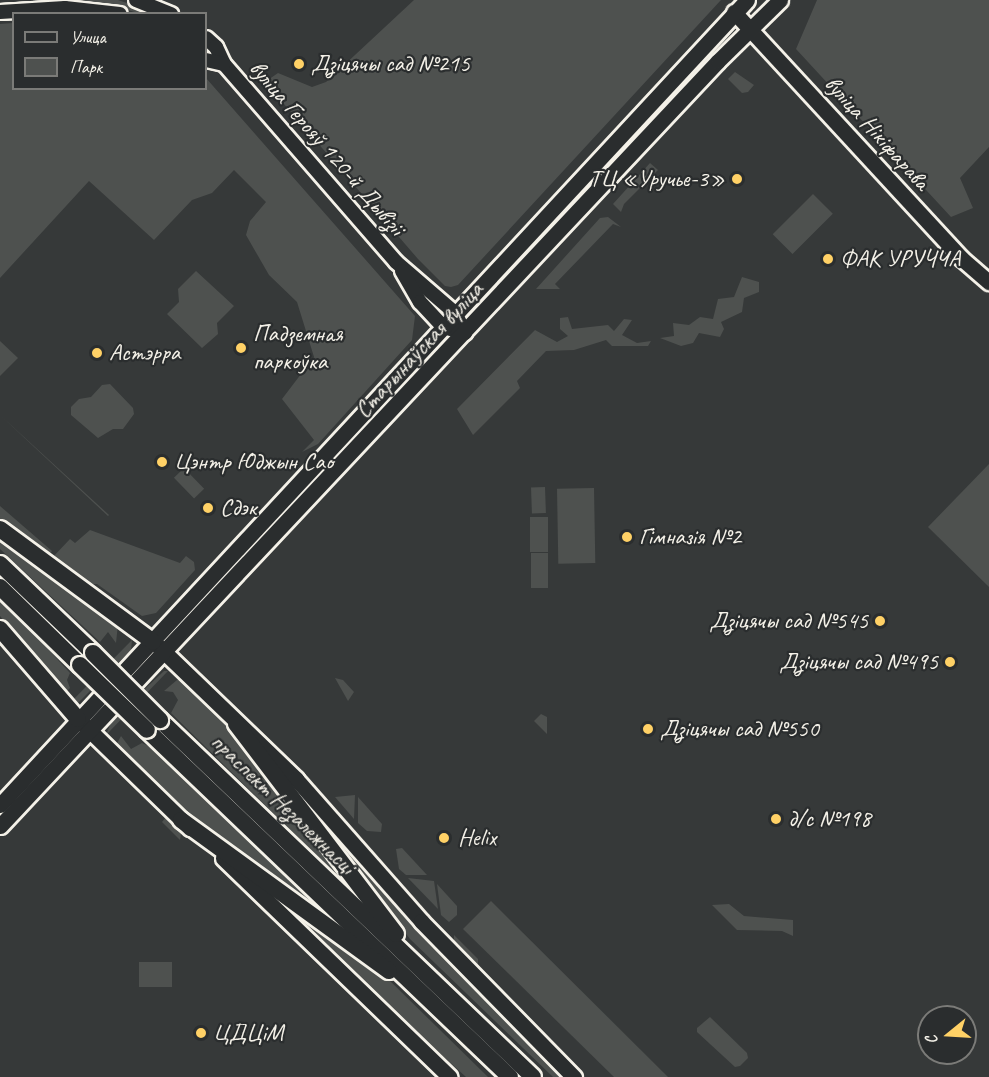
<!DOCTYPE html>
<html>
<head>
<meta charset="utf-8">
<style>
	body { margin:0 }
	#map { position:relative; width:989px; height:1077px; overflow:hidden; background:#363939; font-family:Caveat,sans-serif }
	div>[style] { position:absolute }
	.green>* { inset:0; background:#4e514f; transform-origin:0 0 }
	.roads { filter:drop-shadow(2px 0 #f4f1e8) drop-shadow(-2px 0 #f4f1e8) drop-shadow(0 2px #f4f1e8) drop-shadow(0 -2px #f4f1e8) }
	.tertiary>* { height:14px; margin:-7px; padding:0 7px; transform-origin:7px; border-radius:7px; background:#2a2d2e }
	.secondary>* { height:15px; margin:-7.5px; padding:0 7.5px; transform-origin:7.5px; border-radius:7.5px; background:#2a2d2e }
	.trunk>* { height:16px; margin:-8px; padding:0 8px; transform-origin:8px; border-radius:8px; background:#2a2d2e }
	.bridges { filter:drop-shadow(2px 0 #f4f1e8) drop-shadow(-2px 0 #f4f1e8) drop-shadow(0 2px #f4f1e8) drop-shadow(0 -2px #f4f1e8) }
	.trunk-bridge>* { height:16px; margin:-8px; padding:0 8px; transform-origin:8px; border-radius:8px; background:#2a2d2e }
	.dots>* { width:16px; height:16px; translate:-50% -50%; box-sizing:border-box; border:3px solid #2a2d2e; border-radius:50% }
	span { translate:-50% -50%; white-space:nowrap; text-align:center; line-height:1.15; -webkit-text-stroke:4.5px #2a2d2e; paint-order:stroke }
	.poi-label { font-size:24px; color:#f4f1e8 }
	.left { translate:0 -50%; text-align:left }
	.right { translate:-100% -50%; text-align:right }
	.street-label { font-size:24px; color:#f4f1e8 }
	.legend { position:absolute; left:12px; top:12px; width:195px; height:78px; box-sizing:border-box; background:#2a2d2e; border:2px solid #7b7b78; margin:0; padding:8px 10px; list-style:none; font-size:18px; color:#f4f1e8 }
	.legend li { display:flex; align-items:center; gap:12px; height:30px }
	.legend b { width:30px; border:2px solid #7b7b78 }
	.north { position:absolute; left:917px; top:1005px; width:60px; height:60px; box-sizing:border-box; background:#2a2d2e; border:2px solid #7b7b78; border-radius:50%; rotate:252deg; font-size:16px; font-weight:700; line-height:24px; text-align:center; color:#f4f1e8 }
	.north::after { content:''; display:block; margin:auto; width:21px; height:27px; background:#ffd166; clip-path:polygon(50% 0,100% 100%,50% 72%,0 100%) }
</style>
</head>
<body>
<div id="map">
	<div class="green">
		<i style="clip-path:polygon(56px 0,118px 0,156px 13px,138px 13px,114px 6px)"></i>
		<i style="clip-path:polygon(414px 0,721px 0,458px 285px,451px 287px,445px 286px,418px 259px,265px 82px,278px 73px,312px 87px,326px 82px)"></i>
		<i style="clip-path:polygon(817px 0,989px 0,989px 147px,960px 178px,973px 208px,951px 217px,796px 49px)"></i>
		<i style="clip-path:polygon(13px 23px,14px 88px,206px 88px,206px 78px,415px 316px,412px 340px,318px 444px,302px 452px,314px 440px,282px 399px,314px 357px,297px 302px,269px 275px,246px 235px,250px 221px,266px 202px,234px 170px,212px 193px,192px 200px,154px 240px,89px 181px,0 278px,0 24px)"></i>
		<i style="clip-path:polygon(713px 49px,659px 115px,528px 253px,541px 233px)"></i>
		<i style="clip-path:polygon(735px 72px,754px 85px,748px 92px,742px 93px,728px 79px)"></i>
		<i style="clip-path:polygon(650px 163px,658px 170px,624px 204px,621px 212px,613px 204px)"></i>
		<i style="left:813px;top:194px;width:28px;height:57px;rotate:45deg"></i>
		<i style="clip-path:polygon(608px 217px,621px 227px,613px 224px,555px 284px,560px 289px,536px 289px,600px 218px)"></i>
		<i style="clip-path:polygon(196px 271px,234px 306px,217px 323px,218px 334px,202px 348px,167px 314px,179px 302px,178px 289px)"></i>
		<i style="clip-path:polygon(742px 277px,759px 282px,759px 292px,744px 298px,742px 312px,721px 322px,724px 329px,720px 337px,699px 333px,693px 343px,681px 346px,660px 338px,674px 336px,673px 323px,689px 325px,700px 317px,713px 319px,718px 299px,734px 297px)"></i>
		<i style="clip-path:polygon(568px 317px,572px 329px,608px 325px,614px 331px,624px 319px,632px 320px,622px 335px,637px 343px,651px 341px,648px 346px,612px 346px,606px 340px,574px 350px,546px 351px,517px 381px,520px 388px,473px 435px,457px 409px,535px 330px,557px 342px,568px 336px,560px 329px,560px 318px)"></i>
		<i style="clip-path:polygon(0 341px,18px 358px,0 376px)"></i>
		<i style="clip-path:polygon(429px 354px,376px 420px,196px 610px)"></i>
		<i style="clip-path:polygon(110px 384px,133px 408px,134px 414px,123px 429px,113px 429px,98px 438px,71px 415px,71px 407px,79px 399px,91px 397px,102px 385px)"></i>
		<i style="clip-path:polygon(0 415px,109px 515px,108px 516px)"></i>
		<i style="clip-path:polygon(989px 464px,989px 587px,928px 527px)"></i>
		<i style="left:184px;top:468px;width:29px;height:14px;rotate:46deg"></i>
		<i style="left:545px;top:487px;width:26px;height:14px;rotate:88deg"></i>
		<i style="left:594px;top:488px;width:75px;height:37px;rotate:89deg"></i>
		<i style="clip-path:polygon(0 506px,52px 551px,48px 556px,0 520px)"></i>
		<i style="left:530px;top:517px;width:18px;height:35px"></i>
		<i style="clip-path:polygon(90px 530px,180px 563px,186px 556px,194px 562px,195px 570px,156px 613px,142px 616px,97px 584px,82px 584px,51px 559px,70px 539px,75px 543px)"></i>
		<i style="clip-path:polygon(0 536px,118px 624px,116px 643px,108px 632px,100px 642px,0 549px)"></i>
		<i style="left:531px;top:553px;width:17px;height:35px"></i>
		<i style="clip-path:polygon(0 597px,70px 673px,67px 680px,70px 688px,63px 695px,0 616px)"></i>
		<i style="clip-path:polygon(132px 640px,131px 650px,75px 706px,68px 705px)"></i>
		<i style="clip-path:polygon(164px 671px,168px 671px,106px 735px,112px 720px)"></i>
		<i style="clip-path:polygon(335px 678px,343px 680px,354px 692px,348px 701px)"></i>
		<i style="clip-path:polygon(177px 680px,183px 680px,223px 719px,367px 905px,171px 713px,178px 700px,173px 692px,164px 691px)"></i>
		<i style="clip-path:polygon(541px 714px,547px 717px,547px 734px,534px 721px)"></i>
		<i style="clip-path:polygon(121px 736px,131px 749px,142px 743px,155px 749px,361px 947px,191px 822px,115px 747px)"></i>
		<i style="clip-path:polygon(281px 773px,476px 990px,565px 1077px,553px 1077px,410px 939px)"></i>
		<i style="clip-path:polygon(355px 795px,354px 819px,335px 797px)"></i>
		<i style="clip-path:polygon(358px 797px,382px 824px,381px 832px,367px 831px,358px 823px)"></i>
		<i style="clip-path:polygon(166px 817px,181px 833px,180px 840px,162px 822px)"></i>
		<i style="clip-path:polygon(402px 848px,427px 875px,406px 875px,399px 869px,396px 849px)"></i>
		<i style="clip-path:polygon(242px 873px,387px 978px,488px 1077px,466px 1077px)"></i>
		<i style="clip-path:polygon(408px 878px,434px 881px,438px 909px)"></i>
		<i style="clip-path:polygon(437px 884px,457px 906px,457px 915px,449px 922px,441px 915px)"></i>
		<i style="clip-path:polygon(491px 901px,668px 1077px,614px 1077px,463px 929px)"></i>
		<i style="clip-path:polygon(729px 904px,744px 916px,793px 920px,793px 936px,782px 931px,737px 930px,712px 905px)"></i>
		<i style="clip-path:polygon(454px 935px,478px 959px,478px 971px,454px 945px)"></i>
		<i style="left:172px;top:962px;width:25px;height:33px;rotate:90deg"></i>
		<i style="clip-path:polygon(710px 1017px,747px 1053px,748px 1058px,740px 1066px,735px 1067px,697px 1032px,697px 1028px)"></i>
	</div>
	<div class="roads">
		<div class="tertiary">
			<i style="left:136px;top:0;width:38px;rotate:22deg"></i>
			<i style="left:0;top:12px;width:65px;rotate:-3.5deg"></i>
			<i style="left:65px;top:8px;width:55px;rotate:6.2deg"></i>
			<i style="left:206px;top:38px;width:13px;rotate:42deg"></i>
			<i style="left:216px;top:47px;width:19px;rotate:65deg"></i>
			<i style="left:224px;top:64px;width:262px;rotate:49deg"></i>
			<i style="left:396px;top:262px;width:78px;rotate:40.8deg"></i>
			<i style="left:455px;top:313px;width:22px;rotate:63deg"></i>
			<i style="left:206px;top:60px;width:18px;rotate:13deg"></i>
			<i style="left:402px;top:271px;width:36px;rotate:60deg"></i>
			<i style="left:420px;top:302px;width:34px;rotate:47deg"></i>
			<i style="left:443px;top:327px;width:23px;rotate:15deg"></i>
		</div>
		<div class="secondary">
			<i style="left:734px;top:12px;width:335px;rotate:47.3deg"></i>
			<i style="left:961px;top:258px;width:37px;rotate:41deg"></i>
			<i style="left:158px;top:646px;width:192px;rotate:43.9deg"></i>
			<i style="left:296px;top:779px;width:189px;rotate:48.6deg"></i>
			<i style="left:421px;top:921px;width:219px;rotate:45.6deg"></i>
			<i style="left:82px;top:723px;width:151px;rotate:44.2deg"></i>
			<i style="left:0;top:805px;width:1098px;rotate:-47.14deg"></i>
			<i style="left:0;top:826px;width:1049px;rotate:-46.82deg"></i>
			<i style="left:718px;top:61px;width:87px;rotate:-44.5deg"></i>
			<i style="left:223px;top:858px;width:315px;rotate:44deg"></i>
		</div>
		<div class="trunk">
			<i style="left:0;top:529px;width:190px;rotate:36.4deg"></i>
			<i style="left:0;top:564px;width:129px;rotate:43.7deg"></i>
			<i style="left:0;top:587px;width:112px;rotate:44.3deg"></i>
			<i style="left:0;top:629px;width:119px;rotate:49.1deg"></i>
			<i style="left:160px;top:720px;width:516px;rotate:43.74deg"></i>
			<i style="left:236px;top:724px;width:264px;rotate:52.7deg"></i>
			<i style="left:147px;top:730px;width:502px;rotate:43.71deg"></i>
			<i style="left:181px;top:820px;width:257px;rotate:36deg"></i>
		</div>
	</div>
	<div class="bridges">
		<div class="trunk-bridge">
			<i style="left:93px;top:653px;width:95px;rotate:45deg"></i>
			<i style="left:80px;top:665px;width:93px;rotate:44.1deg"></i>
		</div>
	</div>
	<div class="dots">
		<i style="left:299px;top:64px;background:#ffd166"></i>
		<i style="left:737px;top:179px;background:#ffd166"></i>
		<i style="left:828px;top:259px;background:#ffd166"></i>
		<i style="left:241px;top:348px;background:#ffd166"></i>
		<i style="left:97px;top:353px;background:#ffd166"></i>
		<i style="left:162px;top:462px;background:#ffd166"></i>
		<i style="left:208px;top:508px;background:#ffd166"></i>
		<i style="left:627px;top:537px;background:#ffd166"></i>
		<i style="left:880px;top:621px;background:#ffd166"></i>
		<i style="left:950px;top:662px;background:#ffd166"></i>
		<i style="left:648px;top:729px;background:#ffd166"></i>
		<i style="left:776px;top:819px;background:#ffd166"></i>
		<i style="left:444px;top:838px;background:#ffd166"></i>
		<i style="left:201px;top:1033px;background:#ffd166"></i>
	</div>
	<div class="poi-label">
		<span class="left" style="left:311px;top:64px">Дзіцячы сад №215</span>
		<span class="right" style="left:725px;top:179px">ТЦ «Уручье-3»</span>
		<span class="left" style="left:840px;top:259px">ФАК УРУЧЧА</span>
		<span class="left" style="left:253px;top:348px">Падземная<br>паркоўка</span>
		<span class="left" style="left:109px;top:353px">Астэрра</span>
		<span class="left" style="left:174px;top:462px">Цэнтр Юджын Сао</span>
		<span class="left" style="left:220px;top:508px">Сдэк</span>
		<span class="left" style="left:639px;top:537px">Гімназія №2</span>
		<span class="right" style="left:868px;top:621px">Дзіцячы сад №545</span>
		<span class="right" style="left:938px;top:662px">Дзіцячы сад №495</span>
		<span class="left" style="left:660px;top:729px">Дзіцячы сад №550</span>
		<span class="left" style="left:788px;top:819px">д/с №198</span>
		<span class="left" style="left:458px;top:838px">Helix</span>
		<span class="left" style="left:213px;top:1033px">ЦДЦіМ</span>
	</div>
	<div class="street-label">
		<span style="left:877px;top:133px;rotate:48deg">вуліца Нікіфарава</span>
		<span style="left:327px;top:148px;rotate:49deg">вуліца Герояў 120-й Дывізіі</span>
		<span style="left:419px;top:350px;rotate:-47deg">Старынаўская вуліца</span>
		<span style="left:283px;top:804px;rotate:44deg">праспект Незалежнасці</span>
	</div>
	<ul class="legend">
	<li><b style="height:8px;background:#2a2d2e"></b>Улица</li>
	<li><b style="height:16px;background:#4e514f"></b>Парк</li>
	</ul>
	<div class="north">С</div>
</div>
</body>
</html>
